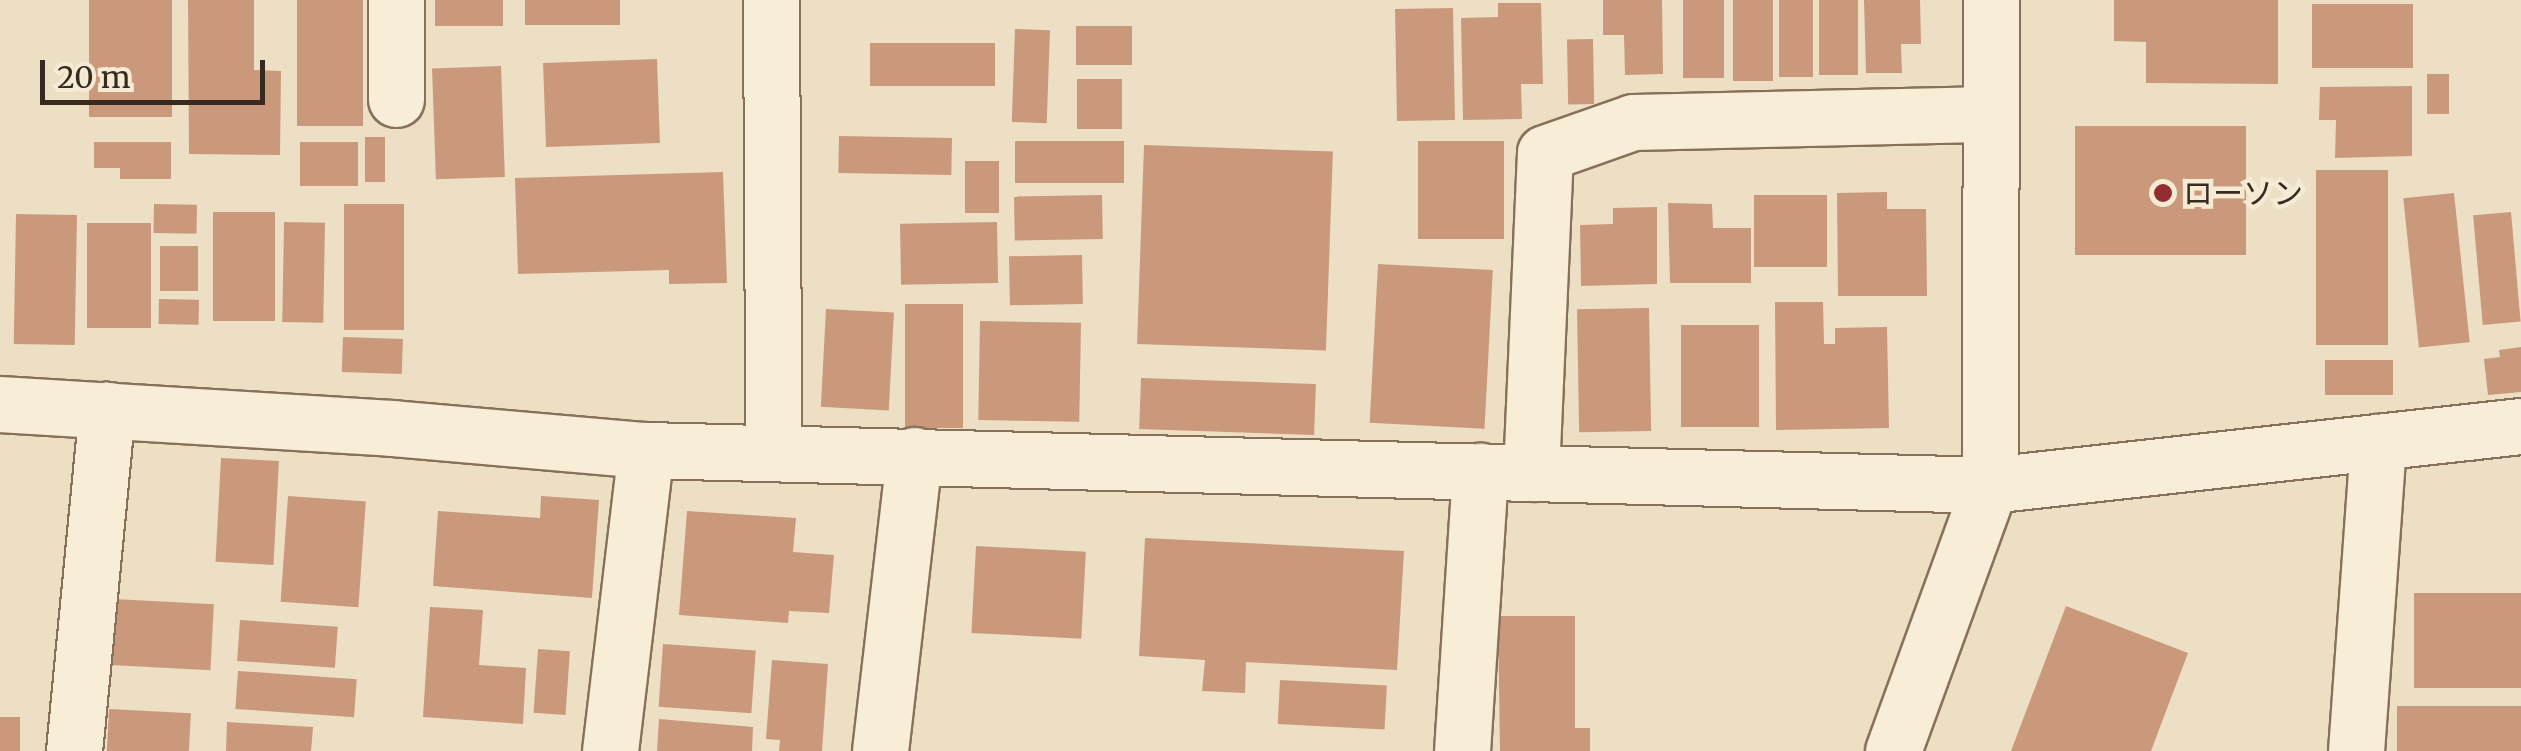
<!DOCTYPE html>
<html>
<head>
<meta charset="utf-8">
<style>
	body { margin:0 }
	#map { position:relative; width:2521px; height:751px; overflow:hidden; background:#eddfc4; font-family:Merriweather,"Noto Sans JP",serif }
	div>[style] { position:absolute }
	.building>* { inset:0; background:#ca997b; transform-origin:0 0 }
	.roads { filter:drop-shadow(2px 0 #87715b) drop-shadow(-2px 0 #87715b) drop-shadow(0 2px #87715b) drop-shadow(0 -2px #87715b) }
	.minor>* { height:55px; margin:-27.5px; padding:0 27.5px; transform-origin:27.5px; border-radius:27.5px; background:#f8edd7 }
	.tertiary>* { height:55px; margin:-27.5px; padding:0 27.5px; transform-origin:27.5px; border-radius:27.5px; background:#f8edd7 }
	.dots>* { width:28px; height:28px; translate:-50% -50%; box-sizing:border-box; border:5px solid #f5ead4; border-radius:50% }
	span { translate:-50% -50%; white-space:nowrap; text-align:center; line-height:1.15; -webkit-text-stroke:9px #f5ead4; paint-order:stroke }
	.poi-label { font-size:30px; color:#382a1f }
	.left { translate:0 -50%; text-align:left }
	.scale { position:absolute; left:40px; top:60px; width:225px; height:45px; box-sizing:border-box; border:5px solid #382a1f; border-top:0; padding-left:12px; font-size:30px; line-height:35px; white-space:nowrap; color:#382a1f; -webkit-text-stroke:8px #f5ead4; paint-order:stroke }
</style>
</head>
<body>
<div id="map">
	<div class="building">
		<i style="left:89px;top:0;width:83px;height:117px"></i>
		<i style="clip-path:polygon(188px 0,254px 0,254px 70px,281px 71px,280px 155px,189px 154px)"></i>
		<i style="left:297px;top:0;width:66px;height:126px"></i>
		<i style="left:435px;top:0;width:68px;height:26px"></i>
		<i style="left:525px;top:0;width:95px;height:25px"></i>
		<i style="clip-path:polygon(1603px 0,1662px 0,1663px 74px,1625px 75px,1624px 35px,1603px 35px)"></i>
		<i style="left:1683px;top:0;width:41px;height:78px"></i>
		<i style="left:1733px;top:0;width:40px;height:81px"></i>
		<i style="left:1779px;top:0;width:34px;height:77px"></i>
		<i style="left:1819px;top:0;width:39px;height:75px"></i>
		<i style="clip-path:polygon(1864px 0,1920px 0,1921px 44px,1901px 44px,1902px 73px,1866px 73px)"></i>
		<i style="clip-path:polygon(2114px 0,2278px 0,2278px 84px,2146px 83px,2146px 42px,2114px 41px)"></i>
		<i style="clip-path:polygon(1498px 3px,1541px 3px,1543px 84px,1521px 84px,1522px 119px,1463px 120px,1461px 18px,1498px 17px)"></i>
		<i style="left:2312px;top:4px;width:101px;height:64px"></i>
		<i style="left:1453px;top:8px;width:112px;height:58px;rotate:89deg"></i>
		<i style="left:1076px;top:26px;width:56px;height:39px"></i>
		<i style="left:1015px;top:29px;width:35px;height:93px;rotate:2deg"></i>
		<i style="left:1593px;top:39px;width:65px;height:26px;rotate:89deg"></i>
		<i style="left:870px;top:43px;width:125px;height:43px"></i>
		<i style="left:657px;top:59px;width:84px;height:114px;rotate:88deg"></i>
		<i style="left:501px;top:66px;width:111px;height:69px;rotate:88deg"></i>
		<i style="left:2449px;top:74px;width:40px;height:22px;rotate:90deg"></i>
		<i style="left:1122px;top:79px;width:50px;height:45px;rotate:90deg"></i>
		<i style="clip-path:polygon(2412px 86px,2412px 156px,2335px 158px,2336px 120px,2319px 120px,2320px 87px)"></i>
		<i style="left:2075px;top:126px;width:171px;height:129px"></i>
		<i style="left:839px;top:136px;width:113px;height:37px;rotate:1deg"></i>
		<i style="left:365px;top:137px;width:20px;height:45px"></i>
		<i style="left:1124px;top:141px;width:42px;height:109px;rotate:90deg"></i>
		<i style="left:1418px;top:141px;width:86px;height:98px"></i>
		<i style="clip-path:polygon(94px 142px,171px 142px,171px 179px,120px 179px,120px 168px,94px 168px)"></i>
		<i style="left:300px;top:142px;width:58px;height:44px"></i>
		<i style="left:1144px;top:145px;width:189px;height:199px;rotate:2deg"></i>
		<i style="left:999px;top:161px;width:52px;height:34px;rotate:90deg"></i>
		<i style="left:2316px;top:170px;width:72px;height:175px"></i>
		<i style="clip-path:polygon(723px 172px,727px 283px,669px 284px,669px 270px,518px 274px,515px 178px)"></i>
		<i style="clip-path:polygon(1887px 192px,1887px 209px,1926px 209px,1927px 296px,1838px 296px,1837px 193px)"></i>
		<i style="left:2454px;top:193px;width:150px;height:51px;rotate:84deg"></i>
		<i style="left:1102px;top:195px;width:44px;height:88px;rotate:89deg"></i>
		<i style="left:1754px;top:195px;width:73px;height:72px"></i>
		<i style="clip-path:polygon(1668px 203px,1712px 204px,1713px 228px,1751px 228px,1751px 283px,1670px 283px)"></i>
		<i style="left:154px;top:204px;width:43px;height:29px;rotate:1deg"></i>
		<i style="left:344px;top:204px;width:60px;height:126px"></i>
		<i style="clip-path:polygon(1657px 207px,1657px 284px,1581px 286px,1580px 225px,1613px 224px,1613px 208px)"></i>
		<i style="left:213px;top:212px;width:62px;height:109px"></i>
		<i style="left:2511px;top:212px;width:110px;height:38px;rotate:85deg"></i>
		<i style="left:16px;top:214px;width:61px;height:130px;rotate:1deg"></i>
		<i style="left:284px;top:222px;width:41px;height:100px;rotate:1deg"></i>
		<i style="left:997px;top:222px;width:61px;height:97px;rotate:89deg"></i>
		<i style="left:87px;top:223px;width:64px;height:105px"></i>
		<i style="left:160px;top:246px;width:38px;height:45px"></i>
		<i style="left:1082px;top:255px;width:49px;height:73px;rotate:89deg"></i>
		<i style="left:1378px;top:264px;width:115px;height:159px;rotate:3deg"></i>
		<i style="left:159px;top:299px;width:40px;height:25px;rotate:1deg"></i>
		<i style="clip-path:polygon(1775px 302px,1823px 302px,1824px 344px,1835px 344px,1835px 328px,1887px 327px,1889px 428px,1776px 430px)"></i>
		<i style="left:905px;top:304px;width:58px;height:124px"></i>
		<i style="left:1649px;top:308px;width:123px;height:72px;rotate:89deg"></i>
		<i style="left:826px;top:309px;width:68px;height:98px;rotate:3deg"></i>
		<i style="left:980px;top:321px;width:101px;height:99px;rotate:1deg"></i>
		<i style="left:1681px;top:325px;width:78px;height:102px"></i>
		<i style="left:343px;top:337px;width:60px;height:35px;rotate:2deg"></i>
		<i style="clip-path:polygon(2521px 347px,2521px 392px,2488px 395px,2484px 359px,2500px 357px,2499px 350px)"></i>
		<i style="left:2325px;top:360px;width:68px;height:35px"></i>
		<i style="left:1141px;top:378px;width:175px;height:51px;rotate:2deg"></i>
		<i style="left:221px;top:458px;width:58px;height:104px;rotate:3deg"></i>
		<i style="left:288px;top:496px;width:78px;height:106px;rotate:4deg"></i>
		<i style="clip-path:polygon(541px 496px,599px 500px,592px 598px,433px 586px,438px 511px,540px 518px)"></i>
		<i style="clip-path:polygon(687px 511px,796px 518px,793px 552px,834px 555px,829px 613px,789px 611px,788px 623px,679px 615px)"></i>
		<i style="clip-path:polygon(1145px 538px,1404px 551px,1397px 670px,1246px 662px,1245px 693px,1202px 691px,1205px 660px,1139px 656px)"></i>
		<i style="left:976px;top:546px;width:110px;height:87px;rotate:3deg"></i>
		<i style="left:2414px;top:593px;width:107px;height:95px"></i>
		<i style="left:114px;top:599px;width:100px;height:66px;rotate:3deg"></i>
		<i style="clip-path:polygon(2066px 606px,2188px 653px,2151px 751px,2011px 751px)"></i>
		<i style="clip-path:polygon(430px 607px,483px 610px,479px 665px,526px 668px,523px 724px,423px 717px)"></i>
		<i style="clip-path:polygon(1498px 616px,1575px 616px,1575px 728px,1590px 728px,1590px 751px,1500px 751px)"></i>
		<i style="left:240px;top:620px;width:98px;height:41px;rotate:4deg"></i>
		<i style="left:663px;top:644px;width:93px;height:63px;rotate:4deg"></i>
		<i style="left:538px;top:649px;width:32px;height:64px;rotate:4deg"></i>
		<i style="clip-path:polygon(772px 660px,828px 664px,822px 751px,779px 751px,780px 740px,766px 739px)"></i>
		<i style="left:238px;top:671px;width:119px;height:38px;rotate:4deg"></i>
		<i style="left:1280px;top:680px;width:107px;height:44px;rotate:3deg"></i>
		<i style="left:2521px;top:706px;width:45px;height:124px;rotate:90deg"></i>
		<i style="left:109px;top:709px;width:82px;height:42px;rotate:3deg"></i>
		<i style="left:0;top:717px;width:20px;height:34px"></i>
		<i style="clip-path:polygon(659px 719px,753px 727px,752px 751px,657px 751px)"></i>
		<i style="clip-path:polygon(227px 722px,313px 727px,311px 751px,226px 751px)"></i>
	</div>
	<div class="roads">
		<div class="minor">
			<i style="left:396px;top:0;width:99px;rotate:90deg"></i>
			<i style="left:771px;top:0;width:451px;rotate:89.7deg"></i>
			<i style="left:0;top:404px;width:393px;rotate:3.5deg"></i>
			<i style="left:392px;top:428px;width:255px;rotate:5deg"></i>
			<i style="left:646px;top:450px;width:1344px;rotate:1.49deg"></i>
			<i style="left:1990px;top:485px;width:534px;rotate:-6.34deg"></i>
			<i style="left:1531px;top:473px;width:320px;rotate:-87.5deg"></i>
			<i style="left:1545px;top:153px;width:93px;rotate:-19.4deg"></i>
			<i style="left:1633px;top:122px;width:358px;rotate:-1.3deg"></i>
			<i style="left:74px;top:751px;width:343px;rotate:-84.5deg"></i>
			<i style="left:610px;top:751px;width:303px;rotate:-83.2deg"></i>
			<i style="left:880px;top:751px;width:298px;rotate:-83.4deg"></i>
			<i style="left:1462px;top:751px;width:281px;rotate:-86.3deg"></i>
			<i style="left:2356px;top:751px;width:310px;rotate:-85.9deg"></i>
		</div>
		<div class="tertiary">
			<i style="left:1893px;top:751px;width:283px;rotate:-70deg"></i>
			<i style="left:1990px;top:485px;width:485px;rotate:-89.9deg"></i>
		</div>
	</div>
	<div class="dots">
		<i style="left:2163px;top:193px;background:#942d32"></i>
	</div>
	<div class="poi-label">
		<span class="left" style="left:2183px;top:193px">ローソン</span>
	</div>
	<div class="scale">20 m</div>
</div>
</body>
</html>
